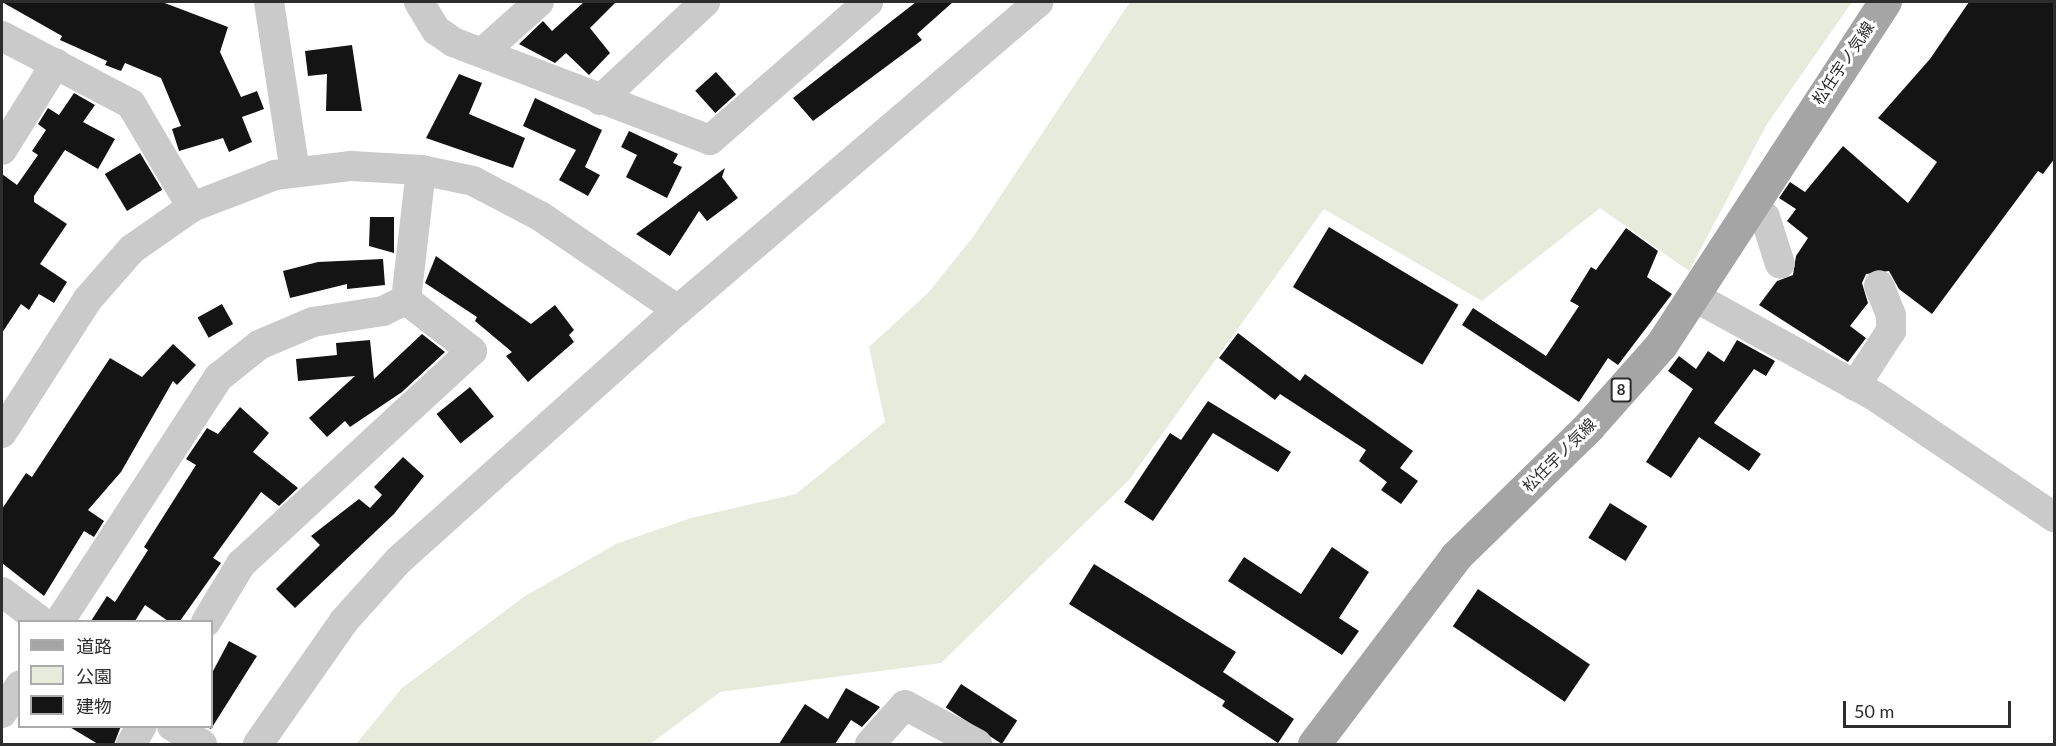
<!DOCTYPE html>
<html>
<head>
<meta charset="utf-8">
<style>
	body { margin:0 }
	#map { position:relative; width:2056px; height:746px; overflow:hidden; background:#fff; font-family:Lato,"Noto Sans JP",sans-serif }
	div>[style] { position:absolute }
	.green>* { inset:0; background:#e6ebdb }
	.building>* { inset:0; background:#141414; transform-origin:0 0 }
	.minor>* { height:30px; margin:-15px; padding:0 15px; transform-origin:15px; border-radius:15px; background:#cacaca }
	.major>* { height:33px; margin:-16.5px; padding:0 16.5px; transform-origin:16.5px; border-radius:16.5px; background:#a5a5a5 }
	span { translate:-50% -50%; white-space:nowrap; text-align:center; line-height:1.15; -webkit-text-stroke:6px #fff; paint-order:stroke }
	.shield-label span { padding:2px 4px; background:#fff; border:2px solid; border-radius:4px; -webkit-text-stroke-width:0 }
	.shield-label { font-size:15px; color:#2d2d2d; font-weight:700 }
	.street-label { font-size:16px; color:#2d2d2d }
	.frame { position:absolute; inset:0; border:3px solid #2d2d2d; pointer-events:none }
	.legend { position:absolute; left:18px; top:620px; width:195px; height:108px; box-sizing:border-box; background:#fff; border:2px solid #ababab; margin:0; padding:8px 10px; list-style:none; font-size:18px; color:#2d2d2d }
	.legend li { display:flex; align-items:center; gap:12px; height:30px }
	.legend b { width:30px; border:2px solid #ababab }
	.scale { position:absolute; left:1843px; top:701px; width:168px; height:27px; box-sizing:border-box; border:3px solid #2d2d2d; border-top:0; padding-left:8px; font-size:18px; line-height:21px; white-space:nowrap; color:#2d2d2d; -webkit-text-stroke:4px #fff; paint-order:stroke }
</style>
</head>
<body>
<div id="map">
	<div class="green">
		<i style="clip-path:polygon(1130px 2px,1852px 2px,1767px 124px,1689px 271px,1600px 208px,1482px 301px,1324px 209px,1129px 480px,941px 663px,720px 692px,650px 744px,356px 744px,402px 688px,525px 596px,616px 544px,691px 518px,796px 494px,885px 422px,869px 347px,929px 292px,973px 237px)"></i>
	</div>
	<div class="building">
		<i style="clip-path:polygon(2px 2px,162px 2px,228px 27px,220px 52px,241px 97px,257px 91px,264px 109px,242px 117px,252px 142px,229px 152px,223px 138px,179px 151px,172px 129px,181px 126px,161px 78px,125px 63px,121px 71px,105px 65px,107px 61px,60px 40px,62px 36px)"></i>
		<i style="clip-path:polygon(584px 2px,616px 2px,590px 28px,610px 53px,589px 75px,566px 53px,555px 63px,519px 44px,543px 21px,552px 31px)"></i>
		<i style="clip-path:polygon(916px 2px,953px 2px,917px 34px,922px 40px,813px 121px,793px 98px)"></i>
		<i style="clip-path:polygon(1969px 2px,2055px 2px,2055px 158px,2043px 174px,2038px 171px,1932px 314px,1899px 289px,1889px 271px,1866px 274px,1862px 283px,1868px 303px,1850px 326px,1866px 338px,1848px 362px,1759px 305px,1777px 281px,1793px 275px,1796px 256px,1808px 238px,1787px 221px,1796px 209px,1779px 198px,1790px 182px,1805px 192px,1843px 146px,1908px 203px,1937px 162px,1878px 118px,1930px 59px)"></i>
		<i style="clip-path:polygon(352px 45px,362px 111px,326px 111px,327px 74px,308px 76px,305px 51px)"></i>
		<i style="left:716px;top:72px;width:30px;height:28px;rotate:48deg"></i>
		<i style="clip-path:polygon(459px 74px,482px 83px,469px 114px,525px 138px,513px 168px,426px 138px)"></i>
		<i style="clip-path:polygon(74px 93px,95px 105px,83px 122px,115px 139px,98px 169px,65px 150px,34px 196px,34px 202px,67px 224px,40px 264px,67px 282px,54px 303px,39px 294px,29px 310px,21px 304px,2px 333px,2px 174px,17px 185px,38px 155px,32px 151px,46px 130px,38px 124px,48px 108px,59px 115px)"></i>
		<i style="clip-path:polygon(535px 98px,602px 130px,585px 167px,600px 175px,588px 196px,559px 180px,576px 150px,523px 126px)"></i>
		<i style="clip-path:polygon(629px 131px,678px 154px,673px 163px,682px 167px,667px 198px,626px 177px,637px 155px,621px 147px)"></i>
		<i style="left:140px;top:153px;width:43px;height:41px;rotate:59deg"></i>
		<i style="clip-path:polygon(725px 168px,722px 177px,738px 198px,707px 221px,699px 211px,670px 256px,636px 234px)"></i>
		<i style="clip-path:polygon(370px 217px,394px 217px,394px 253px,369px 246px)"></i>
		<i style="left:1329px;top:227px;width:151px;height:70px;rotate:31deg"></i>
		<i style="clip-path:polygon(1626px 228px,1658px 251px,1647px 277px,1672px 294px,1618px 365px,1608px 358px,1579px 402px,1462px 325px,1473px 308px,1546px 356px,1579px 306px,1570px 301px,1591px 267px,1596px 270px)"></i>
		<i style="clip-path:polygon(436px 256px,531px 324px,555px 305px,574px 330px,569px 335px,574px 342px,528px 382px,506px 356px,512px 352px,475px 321px,477px 317px,425px 283px)"></i>
		<i style="clip-path:polygon(383px 259px,385px 285px,347px 289px,347px 284px,290px 298px,283px 271px,318px 262px)"></i>
		<i style="left:222px;top:304px;width:23px;height:28px;rotate:61deg"></i>
		<i style="clip-path:polygon(1238px 333px,1300px 381px,1305px 374px,1413px 451px,1400px 468px,1418px 481px,1401px 504px,1381px 490px,1387px 482px,1359px 461px,1366px 450px,1280px 394px,1275px 400px,1219px 358px)"></i>
		<i style="clip-path:polygon(422px 334px,445px 352px,402px 392px,350px 427px,345px 421px,327px 437px,309px 418px,355px 376px,298px 381px,296px 359px,337px 355px,336px 343px,370px 340px,374px 379px)"></i>
		<i style="clip-path:polygon(1737px 340px,1775px 361px,1766px 376px,1754px 369px,1714px 423px,1761px 454px,1749px 471px,1699px 437px,1671px 478px,1646px 462px,1693px 389px,1668px 371px,1679px 356px,1696px 369px,1708px 351px,1724px 362px)"></i>
		<i style="clip-path:polygon(173px 344px,196px 365px,177px 385px,173px 381px,121px 472px,88px 510px,104px 521px,94px 537px,84px 531px,44px 596px,2px 563px,2px 509px,26px 473px,32px 477px,110px 358px,142px 377px)"></i>
		<i style="left:470px;top:387px;width:38px;height:43px;rotate:51deg"></i>
		<i style="clip-path:polygon(1208px 401px,1291px 452px,1278px 472px,1213px 433px,1153px 521px,1124px 502px,1170px 433px,1181px 440px)"></i>
		<i style="clip-path:polygon(240px 407px,269px 433px,253px 452px,298px 488px,279px 506px,261px 492px,213px 558px,221px 563px,180px 621px,168px 621px,145px 605px,135px 621px,91px 621px,107px 596px,115px 602px,148px 550px,144px 547px,196px 465px,186px 459px,207px 428px,218px 434px)"></i>
		<i style="clip-path:polygon(403px 457px,424px 476px,394px 514px,295px 608px,276px 589px,320px 545px,311px 536px,359px 499px,370px 508px,382px 495px,374px 487px)"></i>
		<i style="left:1610px;top:503px;width:44px;height:41px;rotate:32deg"></i>
		<i style="clip-path:polygon(1332px 547px,1369px 572px,1339px 618px,1359px 631px,1342px 655px,1228px 581px,1244px 557px,1301px 594px)"></i>
		<i style="clip-path:polygon(1094px 564px,1236px 652px,1223px 672px,1294px 719px,1278px 743px,1222px 706px,1225px 701px,1069px 604px)"></i>
		<i style="left:1478px;top:589px;width:135px;height:45px;rotate:34deg"></i>
		<i style="clip-path:polygon(229px 641px,257px 656px,211px 729px,206px 726px,212px 726px,212px 673px)"></i>
		<i style="left:961px;top:684px;width:67px;height:28px;rotate:33deg"></i>
		<i style="clip-path:polygon(846px 688px,880px 707px,862px 727px,851px 720px,835px 744px,779px 744px,805px 704px,828px 719px)"></i>
		<i style="clip-path:polygon(68px 726px,121px 726px,114px 744px,98px 744px)"></i>
	</div>
	<div class="minor">
		<i style="left:269px;top:2px;width:172px;rotate:81.3deg"></i>
		<i style="left:419px;top:2px;width:33px;rotate:59deg"></i>
		<i style="left:436px;top:30px;width:21px;rotate:35deg"></i>
		<i style="left:453px;top:42px;width:275px;rotate:20.9deg"></i>
		<i style="left:710px;top:140px;width:210px;rotate:-41.1deg"></i>
		<i style="left:2px;top:36px;width:146px;rotate:27.8deg"></i>
		<i style="left:131px;top:104px;width:120px;rotate:59.4deg"></i>
		<i style="left:483px;top:52px;width:75px;rotate:-41.8deg"></i>
		<i style="left:600px;top:100px;width:144px;rotate:-43deg"></i>
		<i style="left:2px;top:150px;width:102px;rotate:-58.2deg"></i>
		<i style="left:1752px;top:206px;width:17px;rotate:40deg"></i>
		<i style="left:1765px;top:217px;width:49px;rotate:72.3deg"></i>
		<i style="left:1697px;top:298px;width:205px;rotate:28.9deg"></i>
		<i style="left:1876px;top:397px;width:215px;rotate:34deg"></i>
		<i style="left:1855px;top:386px;width:66px;rotate:-56.8deg"></i>
		<i style="left:1891px;top:331px;width:16px;rotate:-90deg"></i>
		<i style="left:1891px;top:315px;width:32px;rotate:-112deg"></i>
		<i style="left:2px;top:433px;width:159px;rotate:-57.3deg"></i>
		<i style="left:88px;top:299px;width:67px;rotate:-48.7deg"></i>
		<i style="left:132px;top:249px;width:73px;rotate:-35deg"></i>
		<i style="left:192px;top:207px;width:89px;rotate:-21.1deg"></i>
		<i style="left:275px;top:175px;width:77px;rotate:-6.8deg"></i>
		<i style="left:351px;top:166px;width:70px;rotate:3.3deg"></i>
		<i style="left:421px;top:170px;width:53px;rotate:11.9deg"></i>
		<i style="left:473px;top:181px;width:76px;rotate:27.6deg"></i>
		<i style="left:540px;top:216px;width:167px;rotate:34.3deg"></i>
		<i style="left:2px;top:592px;width:50px;rotate:36.9deg"></i>
		<i style="left:59px;top:622px;width:293px;rotate:-56.9deg"></i>
		<i style="left:219px;top:377px;width:51px;rotate:-38.7deg"></i>
		<i style="left:259px;top:345px;width:59px;rotate:-23.1deg"></i>
		<i style="left:313px;top:322px;width:71px;rotate:-8.9deg"></i>
		<i style="left:383px;top:311px;width:25px;rotate:-26deg"></i>
		<i style="left:206px;top:622px;width:68px;rotate:-58.9deg"></i>
		<i style="left:241px;top:564px;width:314px;rotate:-42.7deg"></i>
		<i style="left:472px;top:351px;width:83px;rotate:-142.3deg"></i>
		<i style="left:406px;top:300px;width:131px;rotate:-83.4deg"></i>
		<i style="left:2px;top:713px;width:33px;rotate:-57deg"></i>
		<i style="left:172px;top:726px;width:35px;rotate:31deg"></i>
		<i style="left:131px;top:744px;width:21px;rotate:-59deg"></i>
		<i style="left:258px;top:744px;width:150px;rotate:-55deg"></i>
		<i style="left:344px;top:621px;width:82px;rotate:-48deg"></i>
		<i style="left:399px;top:560px;width:375px;rotate:-41.9deg"></i>
		<i style="left:678px;top:310px;width:474px;rotate:-40.5deg"></i>
		<i style="left:870px;top:744px;width:52px;rotate:-48.1deg"></i>
		<i style="left:905px;top:705px;width:82px;rotate:28.4deg"></i>
	</div>
	<div class="major">
		<i style="left:1314px;top:744px;width:236px;rotate:-52.9deg"></i>
		<i style="left:1456px;top:556px;width:186px;rotate:-44.3deg"></i>
		<i style="left:1589px;top:426px;width:108px;rotate:-48.4deg"></i>
		<i style="left:1661px;top:345px;width:410px;rotate:-56.9deg"></i>
	</div>
	<div class="shield-label">
		<span style="left:1621px;top:390px">8</span>
	</div>
	<div class="street-label">
		<span style="left:1843px;top:63px;rotate:-56deg">松任宇ノ気線</span>
		<span style="left:1559px;top:455px;rotate:-45deg">松任宇ノ気線</span>
	</div>
	<div class="frame"></div>
	<ul class="legend">
	<li><b style="height:8px;background:#a5a5a5"></b>道路</li>
	<li><b style="height:16px;background:#e6ebdb"></b>公園</li>
	<li><b style="height:16px;background:#141414"></b>建物</li>
	</ul>
	<div class="scale">50 m</div>
</div>
</body>
</html>
